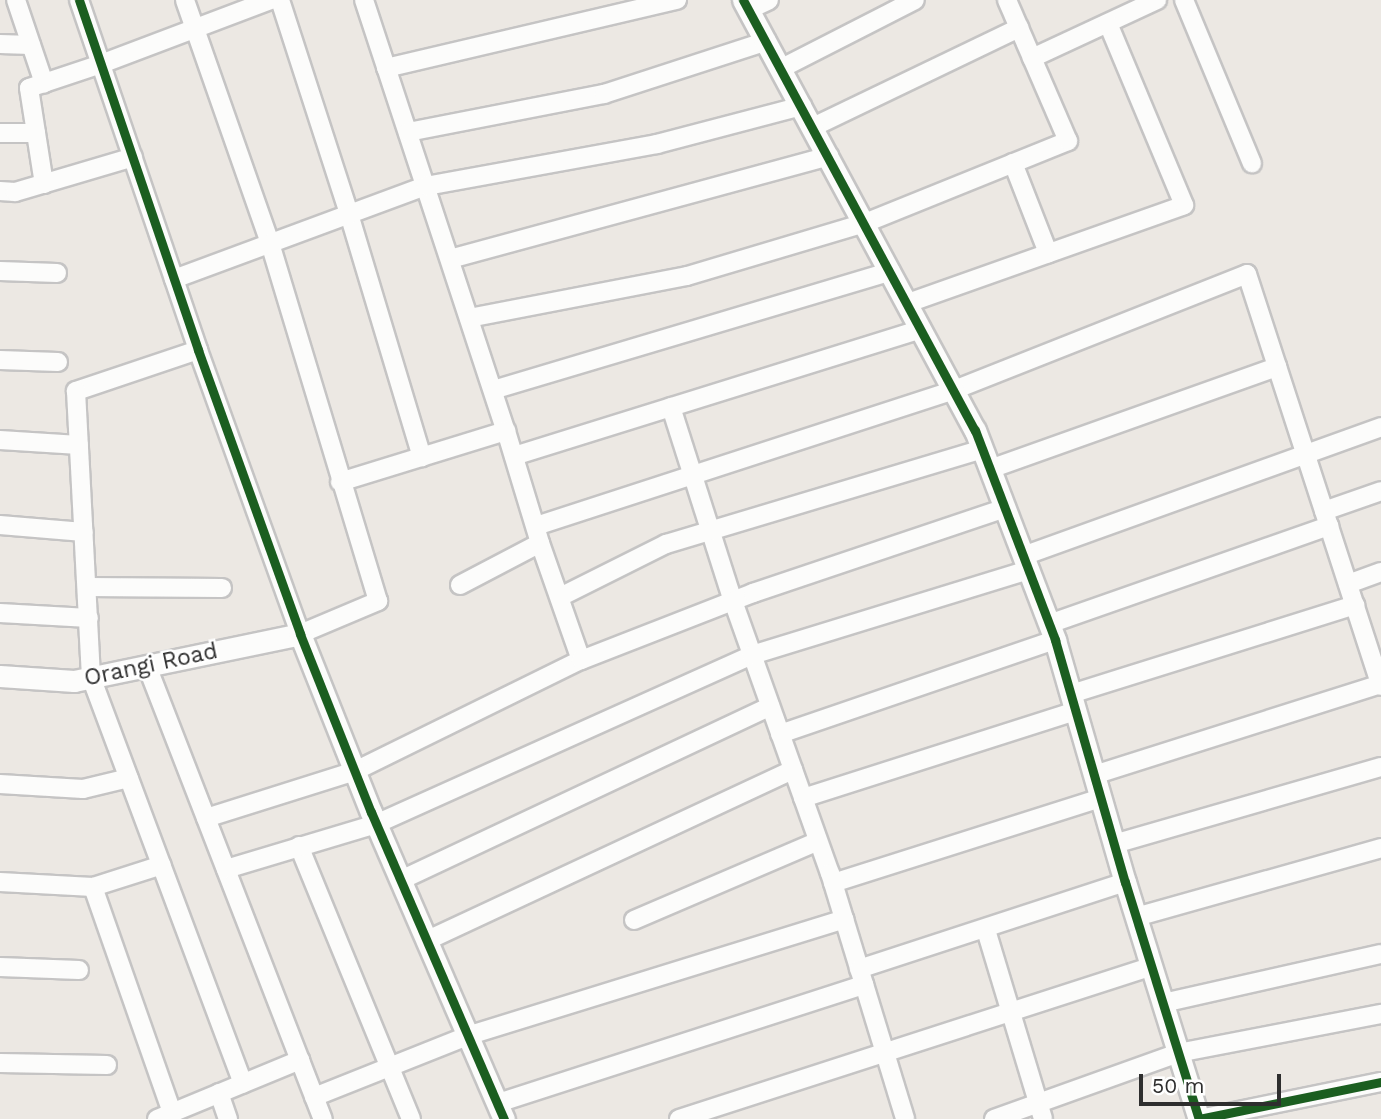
<!DOCTYPE html>
<html>
<head>
<meta charset="utf-8">
<style>
	body { margin:0 }
	#map { position:relative; width:1381px; height:1119px; overflow:hidden; background:#ece8e3; font-family:"Work Sans",sans-serif }
	div>[style] { position:absolute }
	.roads { filter:drop-shadow(2px 0 #c5c4c4) drop-shadow(-2px 0 #c5c4c4) drop-shadow(0 2px #c5c4c4) drop-shadow(0 -2px #c5c4c4) }
	.minor>* { height:18px; margin:-9px; padding:0 9px; transform-origin:9px; border-radius:9px; background:#fcfcfb }
	.tertiary>* { height:21px; margin:-10.5px; padding:0 10.5px; transform-origin:10.5px; border-radius:10.5px; background:#fcfcfb }
	.cycleway>* { height:9px; margin:-4.5px; padding:0 4.5px; transform-origin:4.5px; border-radius:4.5px; background:#1b5e20 }
	span { translate:-50% -50%; white-space:nowrap; text-align:center; line-height:1.15; -webkit-text-stroke:5px #fff; paint-order:stroke }
	.street-label { font-size:23px; color:#2e2e2e }
	.scale { position:absolute; left:1139px; top:1074px; width:142px; height:32px; box-sizing:border-box; border:4px solid #2e2e2e; border-top:0; padding-left:9px; font-size:21px; line-height:24px; white-space:nowrap; color:#2e2e2e; -webkit-text-stroke:5px #fff; paint-order:stroke }
</style>
</head>
<body>
<div id="map">
	<div class="roads">
		<div class="minor">
			<i style="left:16px;top:0;width:88px;rotate:71.4deg"></i>
			<i style="left:79px;top:0;width:370px;rotate:71.2deg"></i>
			<i style="left:198px;top:350px;width:302px;rotate:70.2deg"></i>
			<i style="left:300px;top:634px;width:85px;rotate:-22.9deg"></i>
			<i style="left:378px;top:601px;width:374px;rotate:-106.8deg"></i>
			<i style="left:270px;top:243px;width:257px;rotate:-109.3deg"></i>
			<i style="left:280px;top:0;width:225px;rotate:72.1deg"></i>
			<i style="left:349px;top:214px;width:254px;rotate:73.3deg"></i>
			<i style="left:364px;top:0;width:454px;rotate:71.8deg"></i>
			<i style="left:506px;top:431px;width:117px;rotate:73.1deg"></i>
			<i style="left:540px;top:543px;width:124px;rotate:70.7deg"></i>
			<i style="left:1184px;top:0;width:177px;rotate:67.4deg"></i>
			<i style="left:748px;top:10px;width:23px;rotate:-25deg"></i>
			<i style="left:0;top:44px;width:31px;rotate:2deg"></i>
			<i style="left:1032px;top:58px;width:138px;rotate:-24.9deg"></i>
			<i style="left:386px;top:68px;width:299px;rotate:-13.2deg"></i>
			<i style="left:782px;top:68px;width:149px;rotate:-27.1deg"></i>
			<i style="left:813px;top:127px;width:229px;rotate:-25.7deg"></i>
			<i style="left:408px;top:132px;width:200px;rotate:-11deg"></i>
			<i style="left:604px;top:94px;width:171px;rotate:-18deg"></i>
			<i style="left:0;top:133px;width:36px"></i>
			<i style="left:1013px;top:163px;width:97px;rotate:68.7deg"></i>
			<i style="left:44px;top:184px;width:97px;rotate:-98.9deg"></i>
			<i style="left:29px;top:88px;width:76px;rotate:-18.4deg"></i>
			<i style="left:101px;top:64px;width:181px;rotate:-20.7deg"></i>
			<i style="left:0;top:191px;width:15px;rotate:4deg"></i>
			<i style="left:15px;top:192px;width:123px;rotate:-16.5deg"></i>
			<i style="left:450px;top:259px;width:393px;rotate:-15.2deg"></i>
			<i style="left:0;top:271px;width:57px;rotate:2deg"></i>
			<i style="left:174px;top:279px;width:269px;rotate:-20.3deg"></i>
			<i style="left:426px;top:186px;width:235px;rotate:-10.3deg"></i>
			<i style="left:657px;top:144px;width:150px;rotate:-14.7deg"></i>
			<i style="left:908px;top:303px;width:293px;rotate:-19.5deg"></i>
			<i style="left:1184px;top:205px;width:197px;rotate:-112.7deg"></i>
			<i style="left:469px;top:318px;width:222px;rotate:-10.9deg"></i>
			<i style="left:687px;top:276px;width:186px;rotate:-16.6deg"></i>
			<i style="left:865px;top:223px;width:219px;rotate:-22deg"></i>
			<i style="left:1068px;top:141px;width:154px;rotate:-113.4deg"></i>
			<i style="left:198px;top:350px;width:129px;rotate:161.4deg"></i>
			<i style="left:76px;top:391px;width:286px;rotate:87deg"></i>
			<i style="left:91px;top:677px;width:434px;rotate:69.5deg"></i>
			<i style="left:0;top:360px;width:58px;rotate:2deg"></i>
			<i style="left:493px;top:390px;width:415px;rotate:-16.6deg"></i>
			<i style="left:671px;top:407px;width:204px;rotate:72.3deg"></i>
			<i style="left:733px;top:601px;width:289px;rotate:70.4deg"></i>
			<i style="left:830px;top:873px;width:257px;rotate:73deg"></i>
			<i style="left:0;top:440px;width:79px;rotate:3.6deg"></i>
			<i style="left:514px;top:456px;width:427px;rotate:-17.3deg"></i>
			<i style="left:990px;top:469px;width:305px;rotate:-19.6deg"></i>
			<i style="left:340px;top:482px;width:174px;rotate:-17.1deg"></i>
			<i style="left:1324px;top:511px;width:60px;rotate:-19.3deg"></i>
			<i style="left:0;top:525px;width:84px;rotate:4.8deg"></i>
			<i style="left:536px;top:526px;width:440px;rotate:-18deg"></i>
			<i style="left:954px;top:390px;width:315px;rotate:-21.6deg"></i>
			<i style="left:1247px;top:274px;width:433px;rotate:72deg"></i>
			<i style="left:1023px;top:556px;width:381px;rotate:-19.8deg"></i>
			<i style="left:1348px;top:584px;width:35px;rotate:-20deg"></i>
			<i style="left:460px;top:585px;width:90px;rotate:-27.7deg"></i>
			<i style="left:87px;top:587px;width:135px;rotate:0.4deg"></i>
			<i style="left:560px;top:597px;width:119px;rotate:-26.6deg"></i>
			<i style="left:666px;top:544px;width:330px;rotate:-16.7deg"></i>
			<i style="left:0;top:613px;width:89px;rotate:3.2deg"></i>
			<i style="left:1049px;top:624px;width:297px;rotate:-19.3deg"></i>
			<i style="left:147px;top:666px;width:486px;rotate:68.8deg"></i>
			<i style="left:1071px;top:694px;width:298px;rotate:-17.4deg"></i>
			<i style="left:780px;top:734px;width:291px;rotate:-18.9deg"></i>
			<i style="left:1094px;top:775px;width:301px;rotate:-17.6deg"></i>
			<i style="left:0;top:784px;width:83px;rotate:3.4deg"></i>
			<i style="left:83px;top:789px;width:47px;rotate:-13.4deg"></i>
			<i style="left:803px;top:798px;width:287px;rotate:-17.7deg"></i>
			<i style="left:206px;top:818px;width:156px;rotate:-17.5deg"></i>
			<i style="left:355px;top:771px;width:252px;rotate:-26.2deg"></i>
			<i style="left:581px;top:660px;width:185px;rotate:-21.3deg"></i>
			<i style="left:753px;top:593px;width:266px;rotate:-18.6deg"></i>
			<i style="left:1114px;top:844px;width:278px;rotate:-16.1deg"></i>
			<i style="left:299px;top:846px;width:295px;rotate:67.7deg"></i>
			<i style="left:226px;top:869px;width:157px;rotate:-16.7deg"></i>
			<i style="left:376px;top:824px;width:412px;rotate:-24.2deg"></i>
			<i style="left:752px;top:655px;width:290px;rotate:-17.1deg"></i>
			<i style="left:401px;top:880px;width:408px;rotate:-25.2deg"></i>
			<i style="left:0;top:882px;width:93px;rotate:3.1deg"></i>
			<i style="left:93px;top:887px;width:72px;rotate:-17.7deg"></i>
			<i style="left:833px;top:883px;width:281px;rotate:-17.6deg"></i>
			<i style="left:93px;top:887px;width:239px;rotate:70.7deg"></i>
			<i style="left:1136px;top:917px;width:255px;rotate:-15.7deg"></i>
			<i style="left:634px;top:920px;width:200px;rotate:-23.2deg"></i>
			<i style="left:986px;top:930px;width:197px;rotate:73.2deg"></i>
			<i style="left:428px;top:940px;width:403px;rotate:-25deg"></i>
			<i style="left:0;top:967px;width:79px;rotate:2.2deg"></i>
			<i style="left:859px;top:969px;width:280px;rotate:-18.1deg"></i>
			<i style="left:1163px;top:1003px;width:223px;rotate:-12.7deg"></i>
			<i style="left:0;top:1063px;width:107px;rotate:1.1deg"></i>
			<i style="left:219px;top:1093px;width:28px;rotate:71deg"></i>
			<i style="left:314px;top:1097px;width:168px;rotate:-21.7deg"></i>
			<i style="left:470px;top:1035px;width:392px;rotate:-17.2deg"></i>
			<i style="left:498px;top:1103px;width:385px;rotate:-17.9deg"></i>
			<i style="left:157px;top:1119px;width:155px;rotate:-22.4deg"></i>
			<i style="left:679px;top:1119px;width:497px;rotate:-17.9deg"></i>
			<i style="left:994px;top:1119px;width:195px;rotate:-19.7deg"></i>
			<i style="left:1178px;top:1053px;width:207px;rotate:-10.9deg"></i>
			<i style="left:1199px;top:1119px;width:186px;rotate:-11.5deg"></i>
		</div>
		<div class="tertiary">
			<i style="left:743px;top:0;width:489px;rotate:61.7deg"></i>
			<i style="left:975px;top:430px;width:225px;rotate:69.1deg"></i>
			<i style="left:1055px;top:640px;width:252px;rotate:73.9deg"></i>
			<i style="left:1125px;top:882px;width:248px;rotate:72.7deg"></i>
			<i style="left:0;top:676px;width:74px;rotate:3.9deg"></i>
			<i style="left:74px;top:681px;width:231px;rotate:-11.7deg"></i>
			<i style="left:300px;top:634px;width:192px;rotate:68.3deg"></i>
			<i style="left:371px;top:812px;width:335px;rotate:66.6deg"></i>
		</div>
	</div>
	<div class="cycleway">
		<i style="left:79px;top:0;width:370px;rotate:71.2deg"></i>
		<i style="left:198px;top:350px;width:302px;rotate:70.2deg"></i>
		<i style="left:300px;top:634px;width:192px;rotate:68.3deg"></i>
		<i style="left:371px;top:812px;width:335px;rotate:66.6deg"></i>
		<i style="left:743px;top:0;width:489px;rotate:61.7deg"></i>
		<i style="left:975px;top:430px;width:225px;rotate:69.1deg"></i>
		<i style="left:1055px;top:640px;width:252px;rotate:73.9deg"></i>
		<i style="left:1125px;top:882px;width:248px;rotate:72.7deg"></i>
		<i style="left:1199px;top:1119px;width:186px;rotate:-11.5deg"></i>
	</div>
	<div class="street-label">
		<span style="left:151px;top:665px;rotate:-12deg">Orangi Road</span>
	</div>
	<div class="scale">50 m</div>
</div>
</body>
</html>
